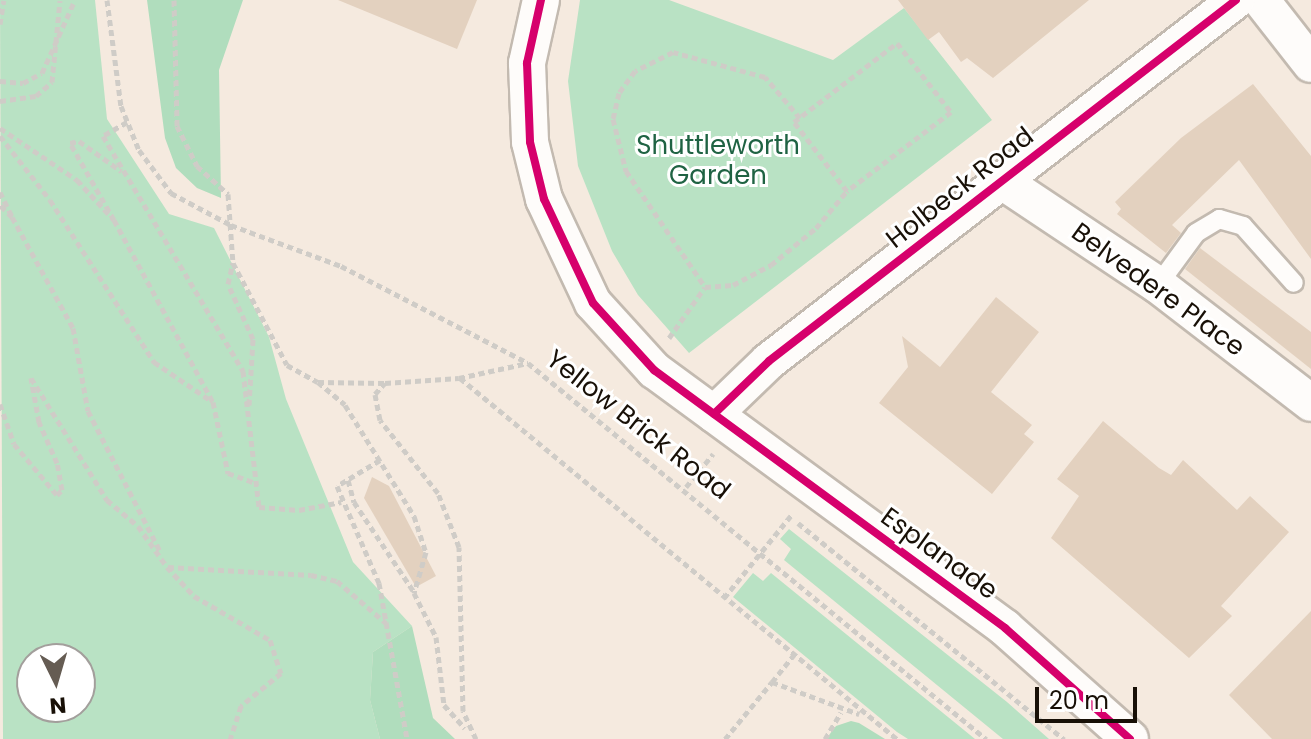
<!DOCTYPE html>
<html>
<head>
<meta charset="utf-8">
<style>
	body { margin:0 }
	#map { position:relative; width:1311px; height:739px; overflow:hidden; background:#f5eadf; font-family:Poppins,sans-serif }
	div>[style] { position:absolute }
	.green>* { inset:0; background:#b9e2c4 }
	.forest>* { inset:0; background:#b0ddbd }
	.building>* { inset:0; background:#e3d1bf }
	.path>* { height:5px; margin-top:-2.5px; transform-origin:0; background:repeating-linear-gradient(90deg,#cfccc7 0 6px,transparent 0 10px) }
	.roads { filter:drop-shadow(2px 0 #c3bab0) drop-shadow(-2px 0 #c3bab0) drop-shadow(0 2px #c3bab0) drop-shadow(0 -2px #c3bab0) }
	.service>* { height:18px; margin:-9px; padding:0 9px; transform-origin:9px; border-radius:9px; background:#fefcfa }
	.minor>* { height:36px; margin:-18px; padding:0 18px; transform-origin:18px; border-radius:18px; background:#fefcfa }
	.cycleway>* { height:8px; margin:-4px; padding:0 4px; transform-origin:4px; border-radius:4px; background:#d6006c }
	span { translate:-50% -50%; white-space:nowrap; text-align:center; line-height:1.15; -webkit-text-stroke:6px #fff; paint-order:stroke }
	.park-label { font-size:26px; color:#1f6343 }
	.street-label { font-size:26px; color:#181007 }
	.north { position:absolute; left:16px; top:643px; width:80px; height:80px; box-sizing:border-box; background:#fff; border:2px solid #a39f9c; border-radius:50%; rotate:175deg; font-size:22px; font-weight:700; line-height:32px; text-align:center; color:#181007 }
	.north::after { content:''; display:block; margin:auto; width:28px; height:36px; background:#655c53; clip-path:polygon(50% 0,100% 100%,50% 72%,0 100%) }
	.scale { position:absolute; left:1035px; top:687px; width:102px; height:36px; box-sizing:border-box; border:4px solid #181007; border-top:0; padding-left:10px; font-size:24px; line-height:28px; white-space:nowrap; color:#181007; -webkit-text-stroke:6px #fff; paint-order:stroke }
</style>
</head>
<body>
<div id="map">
	<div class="green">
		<i style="clip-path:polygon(evenodd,0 0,95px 0,107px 119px,169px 214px,214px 228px,269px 337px,286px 399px,353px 562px,412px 626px,373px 652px,370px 700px,380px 739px,3px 739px,0 0,32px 659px,80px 659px,80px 707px,32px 707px,32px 659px)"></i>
		<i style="clip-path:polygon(580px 0,669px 0,833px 60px,904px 8px,992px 120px,689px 353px,638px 295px,612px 251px,578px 166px,568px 81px)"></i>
		<i style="clip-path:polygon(789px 529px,1007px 702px,1049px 739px,1003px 739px,784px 560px,791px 549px,780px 539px)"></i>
		<i style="clip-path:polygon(753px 573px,763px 581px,771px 573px,975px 739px,908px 739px,897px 732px,733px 597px)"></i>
	</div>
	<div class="forest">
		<i style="clip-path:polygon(147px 0,243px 0,219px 70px,221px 198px,197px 188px,176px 168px,165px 138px)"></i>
		<i style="clip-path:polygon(412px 626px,433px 718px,455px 739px,380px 739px,370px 700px,373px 652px)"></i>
		<i style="clip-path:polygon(851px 721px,859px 723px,885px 739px,826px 739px,836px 726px)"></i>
	</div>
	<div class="building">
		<i style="clip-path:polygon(338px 0,477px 0,457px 49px)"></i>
		<i style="clip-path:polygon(898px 0,1089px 0,993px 78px,967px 58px,961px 62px,939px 32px,928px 40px)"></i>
		<i style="clip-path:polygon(1253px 84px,1311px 156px,1311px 259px,1239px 160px,1172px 225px,1181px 233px,1166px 253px,1117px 214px,1121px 209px,1115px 202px,1181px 138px)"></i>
		<i style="clip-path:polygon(1200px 248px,1311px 332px,1311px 369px,1185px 269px)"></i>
		<i style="clip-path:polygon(996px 297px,1039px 332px,991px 392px,1032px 425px,1024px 434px,1034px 442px,992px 494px,879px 403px,908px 367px,902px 336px,940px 367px)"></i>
		<i style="clip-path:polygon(1103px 421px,1159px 468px,1171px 475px,1183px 460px,1237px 510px,1250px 496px,1289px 532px,1221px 606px,1232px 616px,1189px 658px,1051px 538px,1079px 496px,1057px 479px)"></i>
		<i style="clip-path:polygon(372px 477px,389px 486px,436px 576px,416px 587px,364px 498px)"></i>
		<i style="clip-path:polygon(1311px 611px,1311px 739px,1272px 739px,1229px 695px)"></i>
	</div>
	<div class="path">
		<i style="left:107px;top:0;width:107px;rotate:82.5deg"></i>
		<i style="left:121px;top:106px;width:48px;rotate:67.8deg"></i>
		<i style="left:139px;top:150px;width:54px;rotate:53.3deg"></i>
		<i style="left:171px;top:193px;width:68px;rotate:28.1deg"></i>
		<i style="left:231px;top:225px;width:117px;rotate:20.4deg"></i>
		<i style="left:341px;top:266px;width:208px;rotate:27.4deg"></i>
		<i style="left:174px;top:0;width:126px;rotate:88.6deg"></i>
		<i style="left:177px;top:126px;width:45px;rotate:63.4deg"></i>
		<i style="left:197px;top:166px;width:42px;rotate:42.1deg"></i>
		<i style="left:228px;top:194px;width:69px;rotate:85.9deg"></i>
		<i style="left:0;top:24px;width:24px;rotate:-81deg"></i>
		<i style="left:897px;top:43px;width:88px;rotate:52deg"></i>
		<i style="left:951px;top:112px;width:131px;rotate:142.8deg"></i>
		<i style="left:847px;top:191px;width:87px;rotate:-127.5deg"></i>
		<i style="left:794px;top:122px;width:130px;rotate:-37.5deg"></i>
		<i style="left:0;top:81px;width:23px;rotate:5deg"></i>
		<i style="left:23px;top:83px;width:21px;rotate:-28deg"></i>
		<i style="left:42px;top:73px;width:80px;rotate:-65.7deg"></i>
		<i style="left:0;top:101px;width:36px;rotate:-8deg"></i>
		<i style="left:36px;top:96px;width:21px;rotate:-41deg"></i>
		<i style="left:52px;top:82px;width:82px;rotate:-84.4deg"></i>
		<i style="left:800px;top:118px;width:54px;rotate:-130.5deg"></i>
		<i style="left:765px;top:77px;width:95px;rotate:-164.8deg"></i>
		<i style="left:673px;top:52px;width:42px;rotate:153.4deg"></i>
		<i style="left:635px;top:71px;width:27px;rotate:126deg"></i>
		<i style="left:619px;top:93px;width:27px;rotate:103deg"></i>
		<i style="left:613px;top:119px;width:54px;rotate:76deg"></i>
		<i style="left:626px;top:171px;width:140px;rotate:55.7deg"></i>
		<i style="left:705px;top:287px;width:28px;rotate:-4deg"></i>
		<i style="left:733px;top:285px;width:43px;rotate:-27.8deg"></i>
		<i style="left:771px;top:265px;width:58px;rotate:-39.4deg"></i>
		<i style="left:816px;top:228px;width:48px;rotate:-50deg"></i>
		<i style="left:127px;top:122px;width:28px;rotate:150deg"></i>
		<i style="left:103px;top:136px;width:274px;rotate:59.2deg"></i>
		<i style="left:243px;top:371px;width:137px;rotate:83.3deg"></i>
		<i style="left:259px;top:507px;width:40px;rotate:4.3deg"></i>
		<i style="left:299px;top:510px;width:43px;rotate:-10.8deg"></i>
		<i style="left:0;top:128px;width:93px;rotate:34deg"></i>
		<i style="left:77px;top:180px;width:54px;rotate:47.2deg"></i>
		<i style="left:114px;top:220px;width:89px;rotate:-119.7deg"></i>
		<i style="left:70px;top:143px;width:9px;rotate:-13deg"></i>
		<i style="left:79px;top:141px;width:52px;rotate:35.5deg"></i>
		<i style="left:0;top:136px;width:81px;rotate:52deg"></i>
		<i style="left:50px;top:200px;width:193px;rotate:57.3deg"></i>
		<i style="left:154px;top:362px;width:71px;rotate:34.1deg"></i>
		<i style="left:0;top:192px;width:28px;rotate:64deg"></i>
		<i style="left:12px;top:217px;width:17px;rotate:-135deg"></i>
		<i style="left:12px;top:217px;width:127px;rotate:61.2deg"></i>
		<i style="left:73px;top:328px;width:84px;rotate:79.8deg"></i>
		<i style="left:88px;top:411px;width:157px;rotate:62.8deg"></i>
		<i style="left:114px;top:220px;width:207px;rotate:61.5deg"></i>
		<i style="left:213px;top:402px;width:73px;rotate:78.1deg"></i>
		<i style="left:228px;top:473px;width:30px;rotate:20deg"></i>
		<i style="left:669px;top:338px;width:62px;rotate:-54.8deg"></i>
		<i style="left:460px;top:378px;width:567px;rotate:39.56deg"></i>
		<i style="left:318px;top:382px;width:35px;rotate:40deg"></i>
		<i style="left:345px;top:405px;width:131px;rotate:58.1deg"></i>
		<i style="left:414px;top:516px;width:38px;rotate:72deg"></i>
		<i style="left:426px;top:552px;width:43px;rotate:106.3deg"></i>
		<i style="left:414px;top:593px;width:49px;rotate:63.4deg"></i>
		<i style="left:436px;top:637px;width:68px;rotate:83.3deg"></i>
		<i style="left:444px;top:705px;width:31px;rotate:48deg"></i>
		<i style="left:0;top:404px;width:42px;rotate:70.7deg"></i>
		<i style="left:14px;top:444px;width:67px;rotate:49.9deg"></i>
		<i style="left:57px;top:495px;width:7px;rotate:-45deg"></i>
		<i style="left:62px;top:490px;width:27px;rotate:-100deg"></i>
		<i style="left:57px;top:463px;width:45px;rotate:-113.7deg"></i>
		<i style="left:39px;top:422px;width:45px;rotate:-100.3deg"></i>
		<i style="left:31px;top:378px;width:144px;rotate:58.1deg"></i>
		<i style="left:107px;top:500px;width:40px;rotate:40deg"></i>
		<i style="left:138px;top:526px;width:50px;rotate:54.7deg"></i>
		<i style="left:167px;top:567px;width:40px;rotate:47deg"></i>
		<i style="left:194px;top:596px;width:88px;rotate:30.1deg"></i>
		<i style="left:270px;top:640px;width:35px;rotate:72deg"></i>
		<i style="left:281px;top:673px;width:52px;rotate:140.5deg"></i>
		<i style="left:241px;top:706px;width:35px;rotate:108deg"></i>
		<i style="left:249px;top:405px;width:66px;rotate:-86.5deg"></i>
		<i style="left:253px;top:339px;width:60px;rotate:-114.4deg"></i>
		<i style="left:228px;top:284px;width:22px;rotate:-77deg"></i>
		<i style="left:233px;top:263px;width:115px;rotate:62.1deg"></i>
		<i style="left:287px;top:365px;width:35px;rotate:29deg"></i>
		<i style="left:318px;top:382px;width:66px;rotate:0.9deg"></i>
		<i style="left:380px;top:460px;width:50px;rotate:148.8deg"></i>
		<i style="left:337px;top:486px;width:106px;rotate:66.6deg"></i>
		<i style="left:379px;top:583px;width:158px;rotate:79.8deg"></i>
		<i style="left:348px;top:480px;width:23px;rotate:75deg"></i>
		<i style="left:354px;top:502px;width:108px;rotate:56.3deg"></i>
		<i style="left:686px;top:487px;width:43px;rotate:-50.7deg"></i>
		<i style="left:798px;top:523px;width:343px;rotate:39.1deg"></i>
		<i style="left:168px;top:567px;width:143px;rotate:3.2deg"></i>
		<i style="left:311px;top:575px;width:27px;rotate:13deg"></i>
		<i style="left:337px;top:581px;width:65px;rotate:40.6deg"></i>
		<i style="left:724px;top:598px;width:109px;rotate:-50.9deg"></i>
		<i style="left:772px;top:682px;width:35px;rotate:-51deg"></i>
		<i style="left:476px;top:739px;width:31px;rotate:-115deg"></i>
		<i style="left:463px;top:711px;width:164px;rotate:-91.4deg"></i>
		<i style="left:459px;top:547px;width:58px;rotate:-111.3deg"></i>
		<i style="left:438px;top:493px;width:93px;rotate:-128.5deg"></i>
		<i style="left:380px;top:420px;width:26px;rotate:-101deg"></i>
		<i style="left:375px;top:394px;width:15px;rotate:-48deg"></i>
		<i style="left:385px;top:383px;width:74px;rotate:-3.9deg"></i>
		<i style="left:459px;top:378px;width:71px;rotate:-12.3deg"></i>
		<i style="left:528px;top:363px;width:593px;rotate:39.38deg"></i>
		<i style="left:725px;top:739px;width:74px;rotate:-50.5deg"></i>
		<i style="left:772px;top:682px;width:93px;rotate:20.2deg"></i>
		<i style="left:825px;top:739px;width:31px;rotate:-59deg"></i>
	</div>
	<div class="roads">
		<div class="service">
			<i style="left:1158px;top:285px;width:64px;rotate:-53.8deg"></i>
			<i style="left:1196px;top:233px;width:27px;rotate:-31deg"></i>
			<i style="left:1219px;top:219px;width:25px;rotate:16deg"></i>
			<i style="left:1243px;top:226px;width:76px;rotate:48.2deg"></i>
		</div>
		<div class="minor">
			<i style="left:541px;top:0;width:65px;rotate:102.5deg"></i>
			<i style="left:527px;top:63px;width:79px;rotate:87.8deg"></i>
			<i style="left:530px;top:142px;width:59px;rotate:76.2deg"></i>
			<i style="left:544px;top:199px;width:115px;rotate:64.8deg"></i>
			<i style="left:593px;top:303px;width:91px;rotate:47.7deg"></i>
			<i style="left:654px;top:370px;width:436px;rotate:36.3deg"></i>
			<i style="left:1005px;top:628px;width:167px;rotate:41.6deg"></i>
			<i style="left:1261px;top:0;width:81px;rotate:52deg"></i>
			<i style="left:1002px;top:181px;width:187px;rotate:33.7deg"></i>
			<i style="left:1158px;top:285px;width:193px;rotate:37.6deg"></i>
			<i style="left:714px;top:414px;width:76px;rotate:-43.9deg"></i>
			<i style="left:769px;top:361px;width:590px;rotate:-37.7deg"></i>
		</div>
	</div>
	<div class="cycleway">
		<i style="left:541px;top:0;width:65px;rotate:102.5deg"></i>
		<i style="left:527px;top:63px;width:79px;rotate:87.8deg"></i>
		<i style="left:530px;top:142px;width:59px;rotate:76.2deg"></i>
		<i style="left:544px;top:199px;width:115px;rotate:64.8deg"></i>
		<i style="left:593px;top:303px;width:91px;rotate:47.7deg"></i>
		<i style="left:654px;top:370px;width:436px;rotate:36.3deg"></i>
		<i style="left:1005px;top:628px;width:167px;rotate:41.6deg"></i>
		<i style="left:714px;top:414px;width:76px;rotate:-43.9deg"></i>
		<i style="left:769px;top:361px;width:590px;rotate:-37.7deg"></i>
	</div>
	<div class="park-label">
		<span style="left:718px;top:161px">Shuttleworth<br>Garden</span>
	</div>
	<div class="street-label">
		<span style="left:960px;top:188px;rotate:-38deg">Holbeck Road</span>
		<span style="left:1158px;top:290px;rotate:36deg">Belvedere Place</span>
		<span style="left:638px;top:425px;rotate:38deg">Yellow Brick Road</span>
		<span style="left:939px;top:554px;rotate:36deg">Esplanade</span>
	</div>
	<div class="north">N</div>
	<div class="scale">20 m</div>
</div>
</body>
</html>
